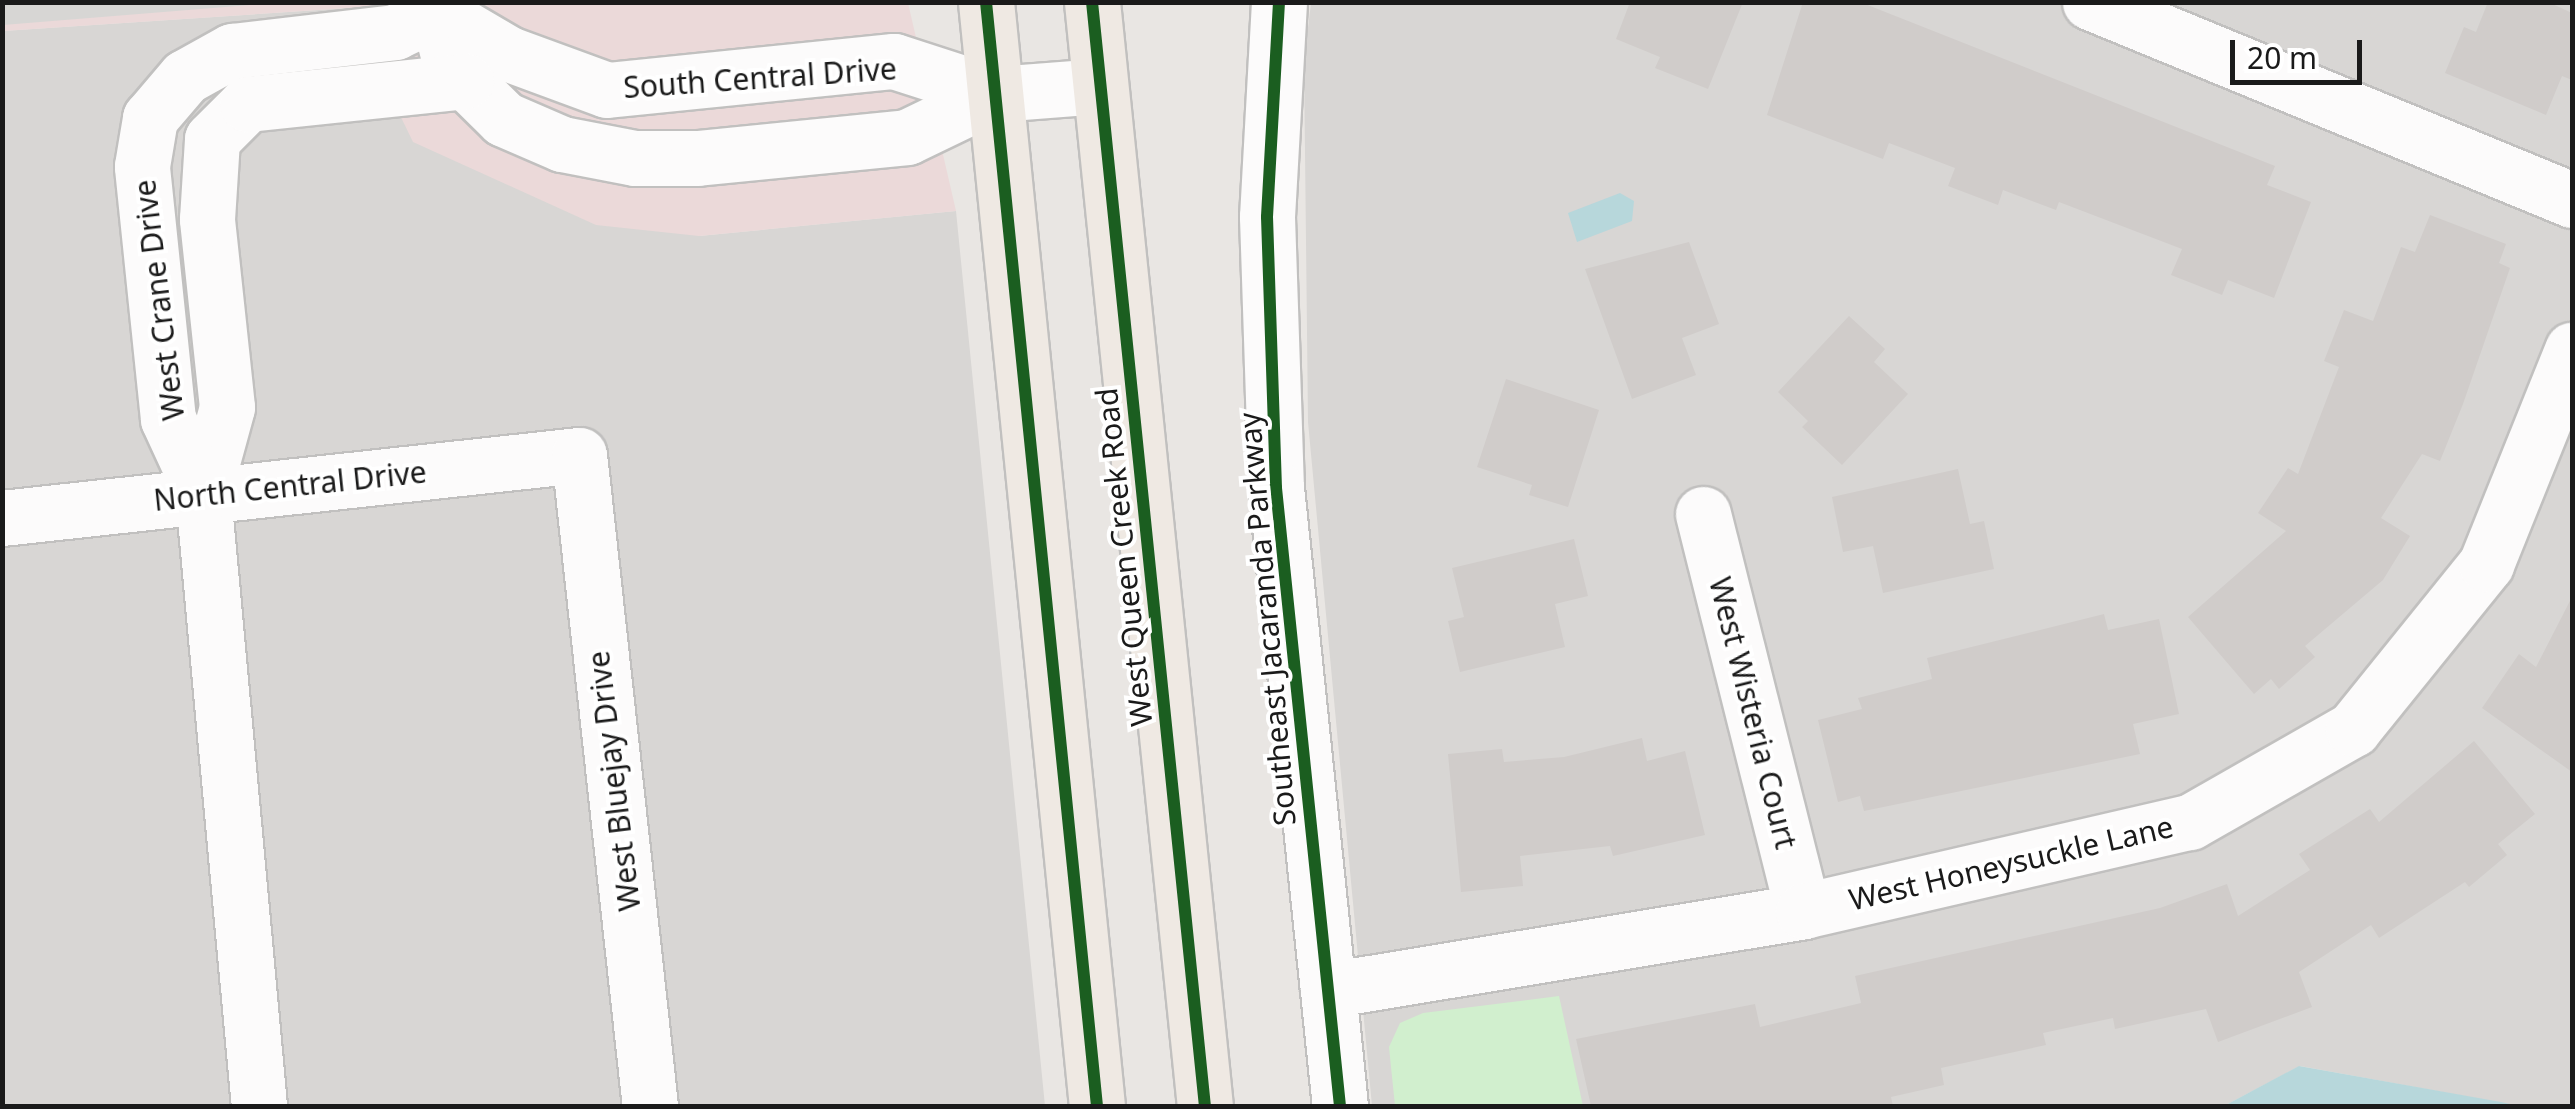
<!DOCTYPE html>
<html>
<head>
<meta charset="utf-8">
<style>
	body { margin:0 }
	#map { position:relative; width:2575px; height:1109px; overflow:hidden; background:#e9e6e3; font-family:"Noto Sans",sans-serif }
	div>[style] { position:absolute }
	.residential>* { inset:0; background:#d8d6d4 }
	.commercial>* { inset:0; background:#ebd9d9 }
	.religious>* { inset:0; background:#d7d6d4 }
	.park>* { inset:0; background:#d1efce }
	.water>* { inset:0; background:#b7d7db }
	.building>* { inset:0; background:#d0ccca }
	.roads { filter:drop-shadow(2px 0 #c1c0bf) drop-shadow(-2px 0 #c1c0bf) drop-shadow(0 2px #c1c0bf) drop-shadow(0 -2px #c1c0bf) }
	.minor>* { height:55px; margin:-27.5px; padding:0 27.5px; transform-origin:27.5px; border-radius:27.5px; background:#fcfbfb }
	.major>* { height:55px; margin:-27.5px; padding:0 27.5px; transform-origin:27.5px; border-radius:27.5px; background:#efe9e3 }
	.cycleway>* { height:12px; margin:-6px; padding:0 6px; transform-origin:6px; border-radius:6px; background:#1b5e20 }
	span { translate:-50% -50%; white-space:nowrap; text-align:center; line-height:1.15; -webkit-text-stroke:8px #fff; paint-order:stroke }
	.street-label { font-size:30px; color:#1a1a1a }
	.frame { position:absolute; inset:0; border:5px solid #1a1a1a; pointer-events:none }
	.scale { position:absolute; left:2230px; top:40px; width:132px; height:45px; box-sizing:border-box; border:5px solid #1a1a1a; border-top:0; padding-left:12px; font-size:30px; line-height:35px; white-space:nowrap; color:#1a1a1a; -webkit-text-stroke:8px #fff; paint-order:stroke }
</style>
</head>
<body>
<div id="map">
	<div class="residential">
		<i style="clip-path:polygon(1311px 3px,2572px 3px,2572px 1106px,2519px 1106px,2300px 1066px,2224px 1106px,1372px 1106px,1308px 422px,1304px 61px)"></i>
		<i style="clip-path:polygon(365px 7px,699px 236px,956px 211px,1045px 1106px,3px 1106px,3px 31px)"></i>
	</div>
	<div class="commercial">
		<i style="clip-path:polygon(3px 2px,908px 3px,956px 211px,699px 236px,596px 225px,413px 142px,348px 8px,3px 31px)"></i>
	</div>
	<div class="religious">
		<i style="clip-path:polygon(3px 2px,273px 2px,273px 3px,3px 25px)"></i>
	</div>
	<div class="park">
		<i style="clip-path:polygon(1559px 996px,1583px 1106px,1395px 1106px,1389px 1047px,1400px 1023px,1423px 1013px)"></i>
	</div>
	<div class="water">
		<i style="clip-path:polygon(1620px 193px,1634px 201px,1632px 221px,1577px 242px,1568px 213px)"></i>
		<i style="clip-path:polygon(2299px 1066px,2501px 1102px,2519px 1106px,2224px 1106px)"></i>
	</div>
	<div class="building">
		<i style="clip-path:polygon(1630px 2px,1743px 2px,1708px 89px,1655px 68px,1660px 57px,1616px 39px)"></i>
		<i style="clip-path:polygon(1803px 2px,1860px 2px,2275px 166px,2267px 185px,2311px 202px,2274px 298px,2228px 280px,2222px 295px,2171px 275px,2182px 249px,2059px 202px,2056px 210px,2003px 190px,1998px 205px,1948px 186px,1955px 168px,1889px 143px,1883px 159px,1767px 115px)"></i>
		<i style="clip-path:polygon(2488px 2px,2548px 2px,2572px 13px,2572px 80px,2562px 76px,2546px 115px,2445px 73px,2464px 27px,2476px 32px)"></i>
		<i style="clip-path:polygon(2430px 215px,2506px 244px,2499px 263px,2510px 268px,2463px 404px,2440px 461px,2422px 454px,2381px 518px,2410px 536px,2383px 580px,2305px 646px,2315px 657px,2279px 689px,2271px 679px,2254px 694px,2188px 617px,2286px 531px,2258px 513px,2288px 468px,2298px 474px,2339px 367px,2324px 361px,2344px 310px,2373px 321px,2401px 247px,2415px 252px)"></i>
		<i style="clip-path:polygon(1689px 242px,1719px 324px,1682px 338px,1696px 375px,1632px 399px,1585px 269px)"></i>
		<i style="clip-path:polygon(1849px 316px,1885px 349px,1874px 362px,1908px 394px,1842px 465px,1802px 427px,1808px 421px,1778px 392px)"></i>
		<i style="clip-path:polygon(1506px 379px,1599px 410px,1568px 507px,1529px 495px,1532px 485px,1477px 467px)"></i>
		<i style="clip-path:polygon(1958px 469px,1970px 524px,1984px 521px,1994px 569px,1883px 593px,1873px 546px,1843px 552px,1832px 497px)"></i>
		<i style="clip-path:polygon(1574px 539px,1588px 596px,1555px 604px,1565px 647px,1460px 672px,1448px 621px,1464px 617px,1452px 568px)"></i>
		<i style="clip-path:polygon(2572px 597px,2572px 772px,2482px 708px,2519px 654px,2536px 667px)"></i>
		<i style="clip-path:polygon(2104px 614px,2108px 630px,2159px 619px,2179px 714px,2133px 724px,2140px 754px,1864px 811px,1860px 796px,1838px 802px,1818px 720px,1862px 709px,1858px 698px,1932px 679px,1927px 658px)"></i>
		<i style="clip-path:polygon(1642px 738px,1647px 761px,1685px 751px,1705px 835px,1613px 856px,1610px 846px,1520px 856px,1523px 886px,1461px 892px,1448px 754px,1502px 749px,1504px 762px,1564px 757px)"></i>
		<i style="clip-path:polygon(2474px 741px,2535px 814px,2498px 844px,2507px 855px,2469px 887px,2465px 882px,2379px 938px,2371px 925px,2299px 972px,2312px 1007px,2218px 1042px,2206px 1009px,2115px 1029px,2113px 1018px,2043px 1033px,2046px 1045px,1941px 1068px,1944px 1085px,1891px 1097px,1893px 1106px,1591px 1106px,1576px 1039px,1755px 1004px,1760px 1027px,1861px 1003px,1855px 976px,2160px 908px,2227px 884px,2238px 916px,2310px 870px,2299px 854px,2370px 809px,2379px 822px)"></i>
	</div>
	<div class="roads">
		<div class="minor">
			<i style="left:1279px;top:2px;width:215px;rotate:93.2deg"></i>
			<i style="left:1267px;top:217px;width:271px;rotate:88.1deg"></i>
			<i style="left:1276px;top:488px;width:621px;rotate:84.09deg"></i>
			<i style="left:2090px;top:2px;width:521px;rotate:22.33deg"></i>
			<i style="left:437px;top:12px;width:57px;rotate:75.7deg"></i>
			<i style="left:451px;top:67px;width:74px;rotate:44.5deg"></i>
			<i style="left:504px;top:119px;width:63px;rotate:23.3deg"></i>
			<i style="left:562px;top:144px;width:74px;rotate:10.9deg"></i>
			<i style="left:635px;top:158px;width:62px"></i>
			<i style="left:697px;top:158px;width:211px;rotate:-5.7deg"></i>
			<i style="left:907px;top:137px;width:99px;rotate:-25.8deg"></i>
			<i style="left:996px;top:94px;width:104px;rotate:-4.4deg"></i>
			<i style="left:437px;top:12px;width:83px;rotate:30.3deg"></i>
			<i style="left:509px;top:54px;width:104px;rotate:20.2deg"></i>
			<i style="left:607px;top:90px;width:288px;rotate:-5.8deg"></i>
			<i style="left:894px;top:61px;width:107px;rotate:17.9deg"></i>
			<i style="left:203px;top:495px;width:91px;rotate:-74.7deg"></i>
			<i style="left:227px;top:407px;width:189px;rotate:-96.1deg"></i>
			<i style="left:207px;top:219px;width:80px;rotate:-86.4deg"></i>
			<i style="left:212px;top:139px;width:49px;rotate:-45deg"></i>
			<i style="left:247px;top:104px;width:220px;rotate:-6deg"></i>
			<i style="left:1703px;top:514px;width:409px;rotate:75.9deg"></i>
			<i style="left:2px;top:518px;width:580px;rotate:-6.23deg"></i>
			<i style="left:579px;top:455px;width:655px;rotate:83.78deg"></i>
			<i style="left:1328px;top:990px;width:482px;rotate:-9.4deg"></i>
			<i style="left:1803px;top:911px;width:397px;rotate:-13deg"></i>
			<i style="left:2190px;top:822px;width:188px;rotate:-29.7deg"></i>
			<i style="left:2353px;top:729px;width:212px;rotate:-51.1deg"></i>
			<i style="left:2486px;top:564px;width:231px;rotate:-68.1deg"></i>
			<i style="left:259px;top:1106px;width:614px;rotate:-95.24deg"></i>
			<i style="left:203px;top:495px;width:84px;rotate:-114.7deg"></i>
			<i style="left:168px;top:419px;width:254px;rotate:-95.9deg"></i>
			<i style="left:142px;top:166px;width:49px;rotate:-80.5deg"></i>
			<i style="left:150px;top:118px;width:54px;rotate:-49.5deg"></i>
			<i style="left:185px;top:77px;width:54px;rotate:-29deg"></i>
			<i style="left:232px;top:51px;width:164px;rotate:-6.6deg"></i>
			<i style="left:395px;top:32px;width:47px;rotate:-25.5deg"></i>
		</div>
		<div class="major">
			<i style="left:986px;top:2px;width:1110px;rotate:84.26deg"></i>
			<i style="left:1092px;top:2px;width:1110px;rotate:84.16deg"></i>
		</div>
	</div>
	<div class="cycleway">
		<i style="left:986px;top:2px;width:1110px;rotate:84.26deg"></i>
		<i style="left:1092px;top:2px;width:1110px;rotate:84.16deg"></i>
		<i style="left:1279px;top:2px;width:215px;rotate:93.2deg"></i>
		<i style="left:1267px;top:217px;width:271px;rotate:88.1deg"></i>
		<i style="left:1276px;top:488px;width:621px;rotate:84.09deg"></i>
	</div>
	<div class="street-label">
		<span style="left:760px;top:78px;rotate:-4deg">South Central Drive</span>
		<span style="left:159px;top:300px;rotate:-97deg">West Crane Drive</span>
		<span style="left:290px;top:486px;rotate:-6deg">North Central Drive</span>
		<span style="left:1124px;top:557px;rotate:-96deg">West Queen Creek Road</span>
		<span style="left:1267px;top:619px;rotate:-95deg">Southeast Jacaranda Parkway</span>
		<span style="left:1753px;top:713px;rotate:76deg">West Wisteria Court</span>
		<span style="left:614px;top:781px;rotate:-97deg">West Bluejay Drive</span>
		<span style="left:2011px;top:863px;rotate:-13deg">West Honeysuckle Lane</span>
	</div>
	<div class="frame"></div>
	<div class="scale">20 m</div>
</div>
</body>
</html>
